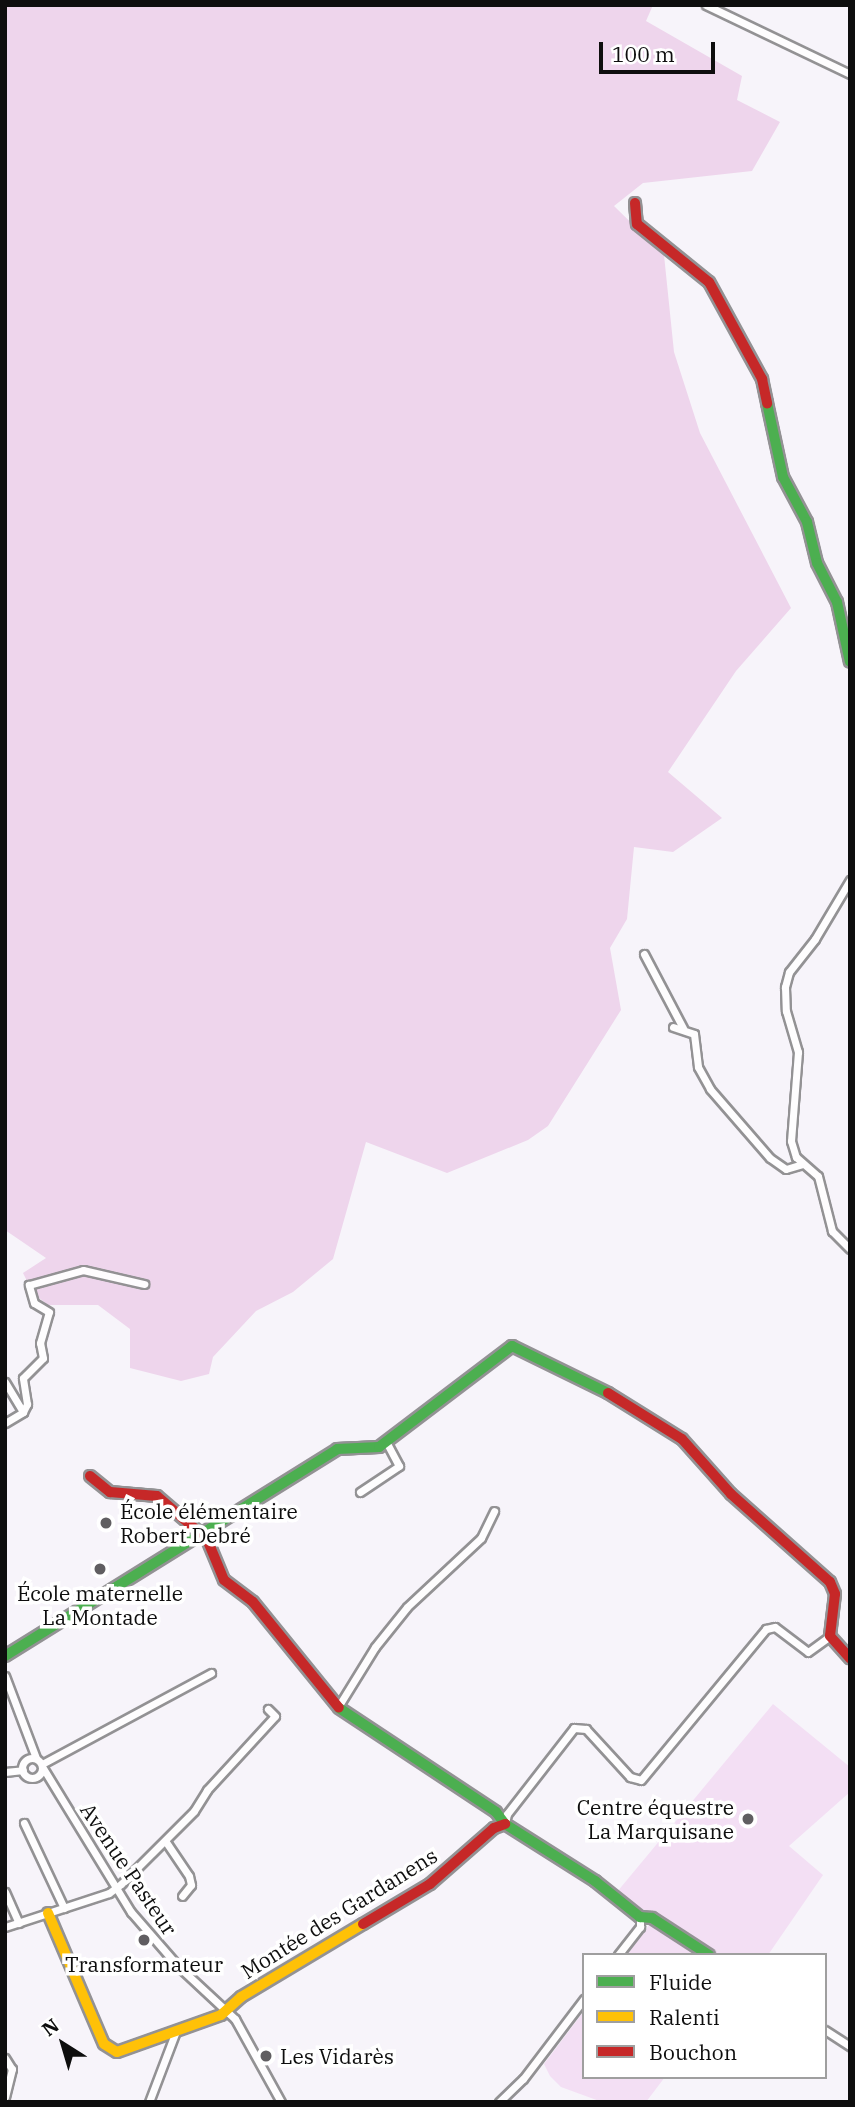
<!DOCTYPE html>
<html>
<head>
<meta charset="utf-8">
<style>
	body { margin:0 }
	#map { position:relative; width:855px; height:2107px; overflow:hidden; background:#f7f4fa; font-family:"IBM Plex Serif",serif }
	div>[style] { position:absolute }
	.green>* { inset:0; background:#eed5ec }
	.pitch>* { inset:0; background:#f3dff4 }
	.roads { filter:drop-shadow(2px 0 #939294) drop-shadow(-2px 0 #939294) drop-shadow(0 2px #939294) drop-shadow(0 -2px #939294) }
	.street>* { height:7px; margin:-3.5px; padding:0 3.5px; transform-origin:3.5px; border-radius:3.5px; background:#fefdfe }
	.street>.ring { margin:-3.5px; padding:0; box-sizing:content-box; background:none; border:7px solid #fefdfe; border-radius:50% }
	.fast>* { height:10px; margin:-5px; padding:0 5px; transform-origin:5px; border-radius:5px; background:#4caf50 }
	.slow>* { height:10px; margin:-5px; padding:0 5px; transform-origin:5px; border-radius:5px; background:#ffc107 }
	.jam>* { height:10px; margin:-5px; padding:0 5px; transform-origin:5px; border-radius:5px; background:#c62828 }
	.dots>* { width:19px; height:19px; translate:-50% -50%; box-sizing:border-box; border:4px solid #fff; border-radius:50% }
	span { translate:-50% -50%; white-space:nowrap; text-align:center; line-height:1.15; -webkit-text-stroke:7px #fff; paint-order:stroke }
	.poi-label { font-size:21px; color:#0e0e0e }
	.left { translate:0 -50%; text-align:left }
	.right { translate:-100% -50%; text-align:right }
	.street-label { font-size:21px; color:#0e0e0e }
	.frame { position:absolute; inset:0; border:7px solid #0e0e0e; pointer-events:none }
	.legend { position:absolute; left:582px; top:1953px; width:245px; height:126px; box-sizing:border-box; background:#fff; border:2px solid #9f9f9f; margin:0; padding:9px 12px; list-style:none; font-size:21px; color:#0e0e0e }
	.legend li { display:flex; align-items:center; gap:14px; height:35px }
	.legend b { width:35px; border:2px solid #9f9f9f }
	.north { position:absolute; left:28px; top:2009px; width:70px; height:70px; -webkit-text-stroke:5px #fff; paint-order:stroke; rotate:323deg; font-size:19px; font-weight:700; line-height:28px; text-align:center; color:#0e0e0e }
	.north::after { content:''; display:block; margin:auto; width:24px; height:32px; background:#0e0e0e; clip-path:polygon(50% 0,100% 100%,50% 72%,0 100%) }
	.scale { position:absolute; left:599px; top:42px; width:116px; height:32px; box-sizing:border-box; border:4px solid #0e0e0e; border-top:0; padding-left:9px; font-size:21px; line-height:24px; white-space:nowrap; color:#0e0e0e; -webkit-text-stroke:5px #fff; paint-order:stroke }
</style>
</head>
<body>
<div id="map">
	<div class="green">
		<i style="clip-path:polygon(5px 5px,653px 5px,646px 21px,742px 76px,737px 100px,780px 122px,752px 171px,643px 183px,614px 206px,664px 255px,674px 352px,700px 433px,791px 608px,736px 671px,668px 772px,722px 818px,673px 852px,634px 847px,627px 919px,610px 948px,621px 1010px,548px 1126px,528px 1140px,447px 1173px,366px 1142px,333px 1259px,293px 1292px,256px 1311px,213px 1357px,209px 1374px,181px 1381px,130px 1368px,130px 1329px,98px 1305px,48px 1305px,33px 1293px,23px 1273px,46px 1258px,5px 1230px)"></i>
	</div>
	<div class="pitch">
		<i style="clip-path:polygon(773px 1704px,850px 1767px,850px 1792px,789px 1846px,823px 1875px,768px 1955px,712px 1955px,617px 1892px)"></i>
		<i style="clip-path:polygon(652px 1921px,706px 1955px,627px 1955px)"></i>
		<i style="clip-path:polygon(584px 2011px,584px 2077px,665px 2077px,646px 2102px,602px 2102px,561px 2087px,550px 2076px,544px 2064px)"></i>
	</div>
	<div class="roads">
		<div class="street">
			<i style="left:706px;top:5px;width:160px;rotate:25.6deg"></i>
			<i style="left:850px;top:880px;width:69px;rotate:120.7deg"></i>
			<i style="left:815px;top:939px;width:42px;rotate:128.2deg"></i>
			<i style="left:789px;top:972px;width:16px;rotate:105deg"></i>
			<i style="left:785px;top:987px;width:24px;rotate:88deg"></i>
			<i style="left:786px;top:1011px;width:43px;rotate:73.7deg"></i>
			<i style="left:798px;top:1052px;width:89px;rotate:94.5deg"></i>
			<i style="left:791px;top:1141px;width:17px;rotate:73deg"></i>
			<i style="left:796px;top:1157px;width:29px;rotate:41deg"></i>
			<i style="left:818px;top:1176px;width:57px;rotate:75.7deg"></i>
			<i style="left:832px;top:1231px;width:25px;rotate:45deg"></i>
			<i style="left:644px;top:954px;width:84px;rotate:62.2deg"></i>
			<i style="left:673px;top:1027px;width:22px;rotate:18deg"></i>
			<i style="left:694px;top:1034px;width:33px;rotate:83deg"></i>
			<i style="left:698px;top:1067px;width:25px;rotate:61deg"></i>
			<i style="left:710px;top:1089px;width:91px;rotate:49deg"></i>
			<i style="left:770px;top:1158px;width:19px;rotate:35deg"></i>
			<i style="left:786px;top:1169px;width:17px;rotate:-17deg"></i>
			<i style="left:5px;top:1382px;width:35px;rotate:59deg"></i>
			<i style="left:5px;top:1423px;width:21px;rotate:-31deg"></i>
			<i style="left:23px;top:1412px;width:9px;rotate:-63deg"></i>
			<i style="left:27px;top:1404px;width:26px;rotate:-99deg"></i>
			<i style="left:23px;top:1378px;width:28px;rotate:-45deg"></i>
			<i style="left:43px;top:1358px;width:15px;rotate:-101deg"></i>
			<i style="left:40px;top:1343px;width:32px;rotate:-74deg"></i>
			<i style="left:49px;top:1312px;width:17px;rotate:-149deg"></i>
			<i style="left:34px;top:1303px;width:19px;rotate:-106deg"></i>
			<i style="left:29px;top:1285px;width:56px;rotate:-15.5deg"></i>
			<i style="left:83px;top:1270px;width:63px;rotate:12.9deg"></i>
			<i style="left:360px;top:1492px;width:47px;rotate:-33.7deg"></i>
			<i style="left:399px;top:1466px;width:27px;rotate:-118deg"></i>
			<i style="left:5px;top:1676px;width:88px;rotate:69.3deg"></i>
			<i style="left:338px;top:1707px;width:70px;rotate:-58.3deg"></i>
			<i style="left:375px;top:1647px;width:51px;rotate:-51.3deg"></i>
			<i style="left:407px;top:1607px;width:101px;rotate:-43deg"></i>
			<i style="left:481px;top:1538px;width:30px;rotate:-64deg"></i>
			<i class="ring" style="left:22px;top:1758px;width:13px;height:13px"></i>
			<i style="left:42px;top:1764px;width:192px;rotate:-28.3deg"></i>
			<i style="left:43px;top:1768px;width:169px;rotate:58.6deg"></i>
			<i style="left:131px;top:1912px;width:72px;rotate:49deg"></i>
			<i style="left:178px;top:1966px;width:78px;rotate:42.9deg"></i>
			<i style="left:235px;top:2019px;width:95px;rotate:61deg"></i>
			<i style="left:5px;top:1772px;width:18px;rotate:-6deg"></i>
			<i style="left:24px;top:1823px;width:94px;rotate:64.8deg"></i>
			<i style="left:505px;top:1824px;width:10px;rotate:-79deg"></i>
			<i style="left:507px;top:1814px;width:109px;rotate:-52.1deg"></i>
			<i style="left:574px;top:1728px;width:12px;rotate:5deg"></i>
			<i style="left:586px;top:1729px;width:65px;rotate:47.5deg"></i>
			<i style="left:630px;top:1777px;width:11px;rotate:15deg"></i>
			<i style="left:641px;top:1780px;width:196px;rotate:-50.4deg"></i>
			<i style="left:766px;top:1629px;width:9px;rotate:-13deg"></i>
			<i style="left:775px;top:1627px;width:41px;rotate:37.1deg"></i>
			<i style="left:808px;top:1652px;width:27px;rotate:-36deg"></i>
			<i style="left:166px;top:1842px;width:41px;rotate:55.9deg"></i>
			<i style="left:189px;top:1876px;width:9px;rotate:77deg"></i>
			<i style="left:191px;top:1885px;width:14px;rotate:129deg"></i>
			<i style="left:5px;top:1892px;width:34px;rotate:66deg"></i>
			<i style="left:5px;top:1927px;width:109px;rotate:-18.1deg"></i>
			<i style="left:109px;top:1893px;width:15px;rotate:-37deg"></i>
			<i style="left:121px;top:1884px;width:103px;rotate:-45deg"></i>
			<i style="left:194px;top:1811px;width:25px;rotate:-58deg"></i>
			<i style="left:207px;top:1790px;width:100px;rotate:-47.4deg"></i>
			<i style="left:275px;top:1716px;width:10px;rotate:-135deg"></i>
			<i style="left:618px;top:1955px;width:36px;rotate:-52deg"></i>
			<i style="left:640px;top:1927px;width:10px;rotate:-90deg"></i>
			<i style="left:825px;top:2030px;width:30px;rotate:33deg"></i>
			<i style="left:5px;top:2058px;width:13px;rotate:58deg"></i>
			<i style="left:12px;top:2069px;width:29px;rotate:104deg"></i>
			<i style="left:149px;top:2102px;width:76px;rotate:-69.2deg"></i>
			<i style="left:499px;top:2102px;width:33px;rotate:-44deg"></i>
			<i style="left:523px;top:2079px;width:101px;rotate:-52.7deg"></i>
		</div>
		<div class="fast">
			<i style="left:767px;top:403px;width:76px;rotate:77.8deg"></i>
			<i style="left:783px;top:477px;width:51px;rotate:61.9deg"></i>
			<i style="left:807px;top:522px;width:42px;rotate:76.3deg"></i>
			<i style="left:817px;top:563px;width:44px;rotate:62.9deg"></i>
			<i style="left:837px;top:602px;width:61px;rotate:77.8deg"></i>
			<i style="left:5px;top:1656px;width:391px;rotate:-31.9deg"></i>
			<i style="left:337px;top:1449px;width:42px;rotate:-2.7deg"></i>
			<i style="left:379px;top:1447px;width:167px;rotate:-37.2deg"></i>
			<i style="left:512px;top:1346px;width:107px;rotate:26.1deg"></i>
			<i style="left:339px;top:1708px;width:188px;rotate:33.5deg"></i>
			<i style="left:496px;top:1812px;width:15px;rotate:53deg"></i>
			<i style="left:505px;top:1824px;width:107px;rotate:32.3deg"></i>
			<i style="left:595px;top:1881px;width:58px;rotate:38.7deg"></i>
			<i style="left:640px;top:1917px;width:12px;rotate:5deg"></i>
			<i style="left:652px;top:1918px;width:68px;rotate:33deg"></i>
		</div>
		<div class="slow">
			<i style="left:48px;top:1913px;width:142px;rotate:66.9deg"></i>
			<i style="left:104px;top:2044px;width:15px;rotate:32deg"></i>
			<i style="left:117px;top:2052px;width:110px;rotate:-19.6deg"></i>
			<i style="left:221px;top:2015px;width:27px;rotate:-42deg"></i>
			<i style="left:241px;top:1997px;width:142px;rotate:-30.9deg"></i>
		</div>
		<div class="jam">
			<i style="left:635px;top:203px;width:21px;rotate:85deg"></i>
			<i style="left:637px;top:224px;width:92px;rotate:38.9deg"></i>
			<i style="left:709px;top:282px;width:111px;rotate:61.3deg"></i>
			<i style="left:762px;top:379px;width:25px;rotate:78deg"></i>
			<i style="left:608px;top:1393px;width:87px;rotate:31.9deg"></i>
			<i style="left:682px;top:1439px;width:74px;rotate:48.3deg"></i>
			<i style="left:731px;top:1494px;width:132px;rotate:41.6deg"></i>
			<i style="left:830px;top:1582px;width:13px;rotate:67deg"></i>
			<i style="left:835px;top:1594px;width:42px;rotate:96.8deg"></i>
			<i style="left:830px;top:1636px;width:30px;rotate:48deg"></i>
			<i style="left:90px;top:1476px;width:26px;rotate:39deg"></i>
			<i style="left:110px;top:1492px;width:47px;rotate:4.9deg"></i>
			<i style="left:157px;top:1496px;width:66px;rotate:40.7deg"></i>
			<i style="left:207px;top:1539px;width:44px;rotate:67.5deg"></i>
			<i style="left:224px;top:1580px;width:36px;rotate:37deg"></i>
			<i style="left:253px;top:1602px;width:136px;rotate:50.9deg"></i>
			<i style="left:363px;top:1924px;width:78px;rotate:-30.8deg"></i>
			<i style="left:430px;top:1884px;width:85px;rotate:-41.2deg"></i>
			<i style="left:494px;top:1828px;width:12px;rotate:-20deg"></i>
		</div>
	</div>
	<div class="dots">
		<i style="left:106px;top:1523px;background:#605e61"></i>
		<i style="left:100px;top:1569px;background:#605e61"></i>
		<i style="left:748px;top:1819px;background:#605e61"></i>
		<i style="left:144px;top:1940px;background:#605e61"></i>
		<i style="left:266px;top:2056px;background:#605e61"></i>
	</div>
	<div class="poi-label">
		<span class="left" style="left:120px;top:1523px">École élémentaire<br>Robert Debré</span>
		<span style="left:100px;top:1605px">École maternelle<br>La Montade</span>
		<span class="right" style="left:734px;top:1819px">Centre équestre<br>La Marquisane</span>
		<span style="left:144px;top:1964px">Transformateur</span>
		<span class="left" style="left:280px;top:2056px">Les Vidarès</span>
	</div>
	<div class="street-label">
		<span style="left:129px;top:1869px;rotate:56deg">Avenue Pasteur</span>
		<span style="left:339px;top:1913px;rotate:-32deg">Montée des Gardanens</span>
	</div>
	<div class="frame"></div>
	<ul class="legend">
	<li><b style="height:9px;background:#4caf50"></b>Fluide</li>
	<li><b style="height:9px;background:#ffc107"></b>Ralenti</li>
	<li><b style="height:9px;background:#c62828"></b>Bouchon</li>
	</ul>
	<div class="north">N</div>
	<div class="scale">100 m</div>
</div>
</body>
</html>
